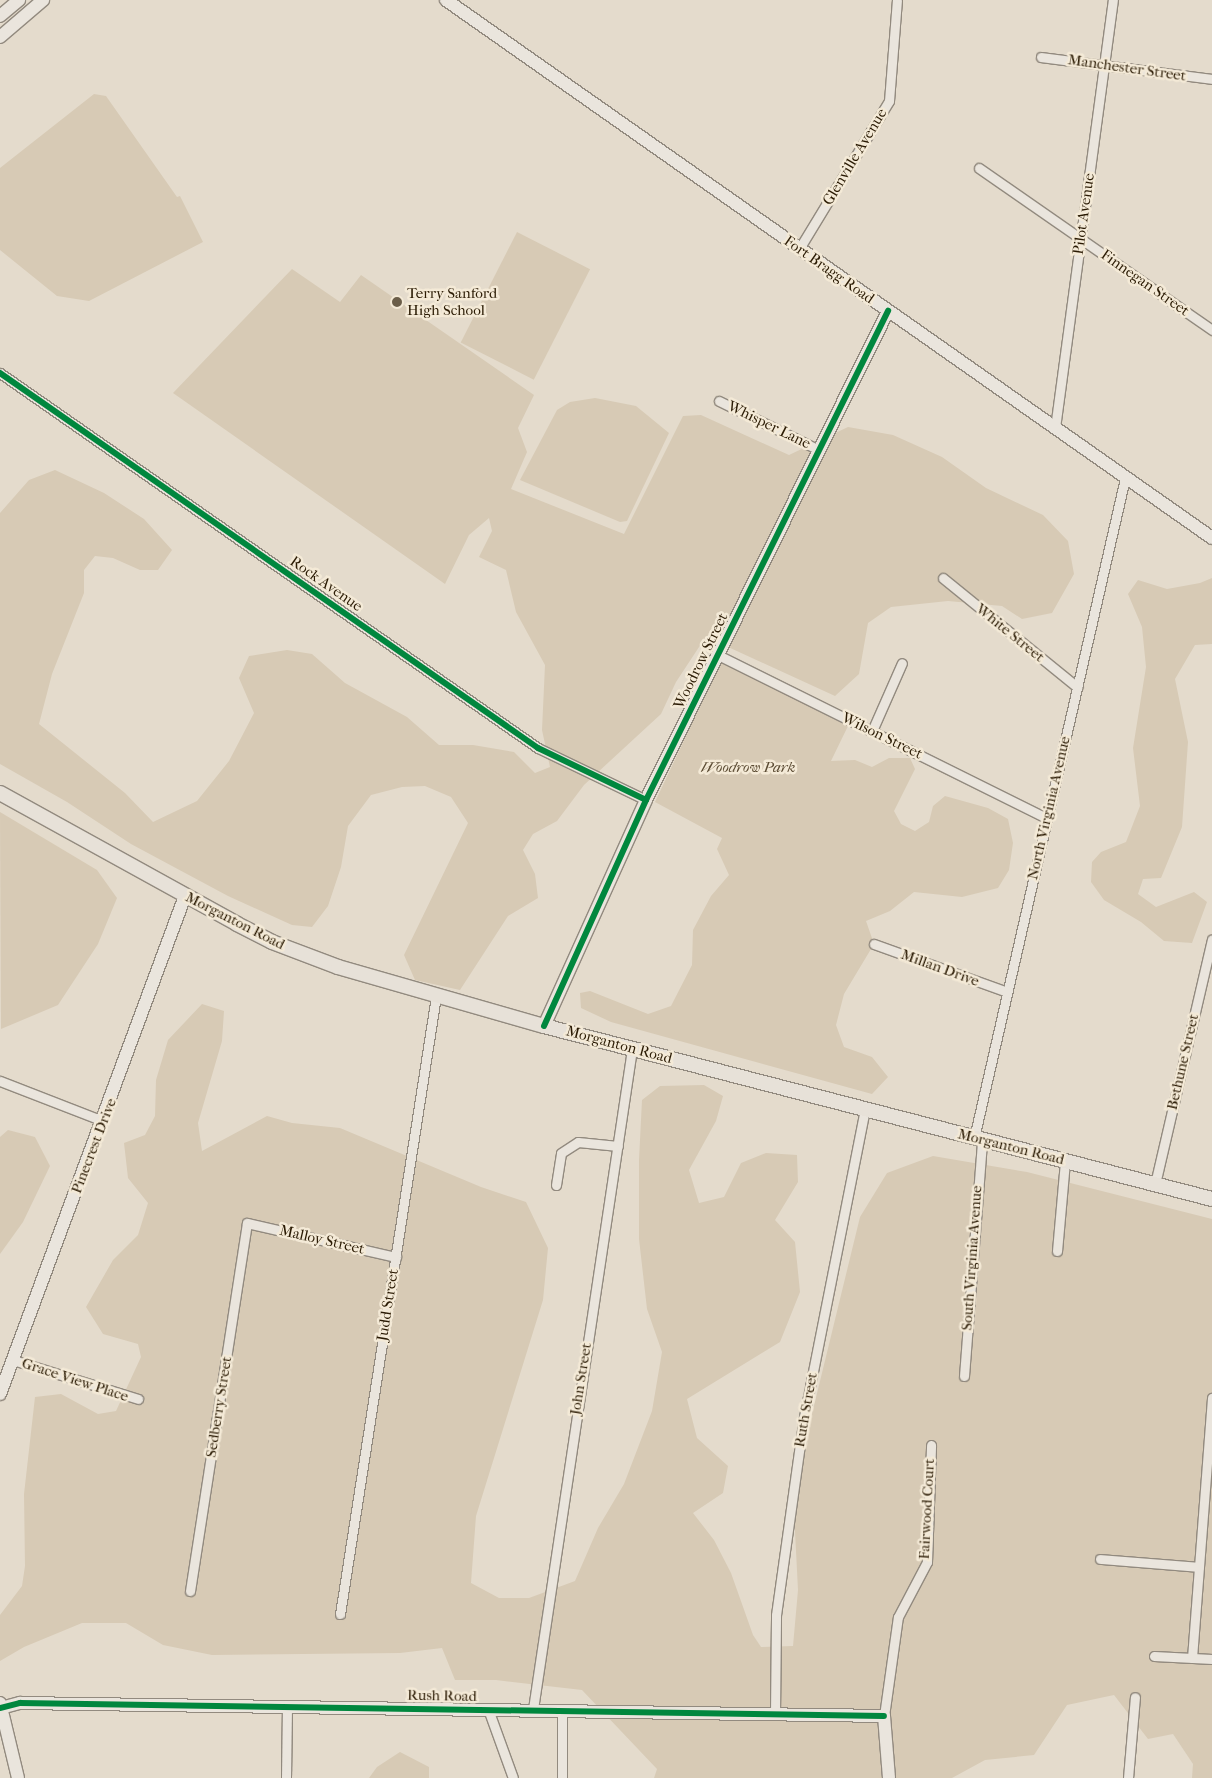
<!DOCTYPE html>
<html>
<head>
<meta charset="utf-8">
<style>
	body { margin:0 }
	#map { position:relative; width:1212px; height:1778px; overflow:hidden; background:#e4dbcc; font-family:"IM FELL French Canon",serif }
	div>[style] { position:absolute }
	.green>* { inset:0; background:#d7cab5; transform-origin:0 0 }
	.roads { filter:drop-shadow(1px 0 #928a7f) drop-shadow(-1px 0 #928a7f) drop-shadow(0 1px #928a7f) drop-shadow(0 -1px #928a7f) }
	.street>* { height:9px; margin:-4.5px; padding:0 4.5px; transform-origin:4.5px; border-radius:4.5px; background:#eae5dd }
	.secondary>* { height:12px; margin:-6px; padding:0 6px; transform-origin:6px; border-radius:6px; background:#eae5dd }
	.primary>* { height:14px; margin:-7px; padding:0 7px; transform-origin:7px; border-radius:7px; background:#e7e1d8 }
	.cycleway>* { height:6px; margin:-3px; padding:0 3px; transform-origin:3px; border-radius:3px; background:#00873e }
	.dots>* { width:14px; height:14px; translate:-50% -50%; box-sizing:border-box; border:2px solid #f4ead7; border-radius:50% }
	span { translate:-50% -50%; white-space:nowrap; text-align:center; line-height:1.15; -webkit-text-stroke:5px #f4ead7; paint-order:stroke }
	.street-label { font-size:15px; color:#2a1a03 }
	.poi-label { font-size:15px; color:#2a1a03 }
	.left { translate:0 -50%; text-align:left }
	.park-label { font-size:15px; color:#5b4b33; font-style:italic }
</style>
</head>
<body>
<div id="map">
	<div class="green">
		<i style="clip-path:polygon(94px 94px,106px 96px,177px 197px,180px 196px,203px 242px,89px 301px,57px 296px,0 250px,0 168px)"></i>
		<i style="left:517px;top:232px;width:82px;height:124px;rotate:27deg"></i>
		<i style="clip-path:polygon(292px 269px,340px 302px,361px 275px,534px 395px,518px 428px,527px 452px,511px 489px,624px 534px,683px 416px,701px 415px,789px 455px,848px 427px,893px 435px,942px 457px,986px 488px,1043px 515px,1068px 541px,1074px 574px,1052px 613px,1022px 619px,1002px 606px,948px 601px,891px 607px,868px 623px,859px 674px,835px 696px,715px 641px,701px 644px,676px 682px,661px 714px,584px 785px,557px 821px,533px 834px,523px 850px,535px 874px,538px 898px,508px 916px,460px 990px,415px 980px,404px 955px,468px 823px,451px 797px,425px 786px,402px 787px,371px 795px,348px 826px,341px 867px,328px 906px,312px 927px,292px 925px,228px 896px,131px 844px,67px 802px,0 764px,0 513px,29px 480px,55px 470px,104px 493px,144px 519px,172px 550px,158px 570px,140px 570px,113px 558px,95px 556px,84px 570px,84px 593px,52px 674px,39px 724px,125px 793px,153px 822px,197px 801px,229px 761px,254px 713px,239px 678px,249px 656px,287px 650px,312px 654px,345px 683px,407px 717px,439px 745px,473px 745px,514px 752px,535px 773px,550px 767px,542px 730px,545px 665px,516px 612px,506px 570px,479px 557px,492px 531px,489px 518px,469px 535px,445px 584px,173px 393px)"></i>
		<i style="clip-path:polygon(595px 398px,636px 406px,669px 433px,627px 521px,620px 522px,520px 480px,557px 410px,570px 402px)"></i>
		<i style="clip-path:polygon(1212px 578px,1212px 644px,1195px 645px,1175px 679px,1188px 742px,1182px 827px,1161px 878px,1143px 879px,1138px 894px,1156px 907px,1194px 892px,1207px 902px,1192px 943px,1164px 941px,1141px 922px,1104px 900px,1091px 882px,1092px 862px,1101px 852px,1126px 842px,1140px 806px,1133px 748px,1146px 667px,1142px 627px,1128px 594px,1138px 580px,1167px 589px,1200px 583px)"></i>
		<i style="clip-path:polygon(721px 662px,848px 726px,831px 761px,855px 760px,872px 767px,889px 758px,910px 758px,915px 769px,894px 811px,901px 824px,915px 831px,929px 822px,933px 806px,945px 796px,988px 808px,1008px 819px,1013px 843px,1009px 870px,998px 888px,962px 897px,914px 892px,890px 911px,866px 921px,874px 944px,844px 994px,836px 1025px,844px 1047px,872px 1057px,888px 1077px,872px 1094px,611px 1022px,581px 1008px,580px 993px,590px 991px,648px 1014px,671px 1006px,692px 965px,693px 930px,711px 896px,729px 875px,717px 849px,722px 838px,655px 802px)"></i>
		<i style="clip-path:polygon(0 812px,97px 870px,117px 898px,98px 944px,58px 1005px,1px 1029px)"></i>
		<i style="clip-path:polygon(202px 1004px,224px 1011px,222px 1041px,198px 1123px,202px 1151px,267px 1116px,292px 1123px,340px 1128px,481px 1187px,526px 1202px,548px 1248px,543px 1300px,476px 1516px,471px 1583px,499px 1598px,529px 1598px,575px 1581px,598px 1528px,624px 1484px,652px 1411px,662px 1352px,647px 1309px,639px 1239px,639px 1160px,642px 1100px,660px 1086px,704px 1085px,723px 1096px,716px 1121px,689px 1170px,699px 1203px,724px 1197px,741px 1163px,766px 1153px,797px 1155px,798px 1182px,775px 1220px,795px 1242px,800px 1292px,780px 1342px,687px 1399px,697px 1438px,728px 1466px,723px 1493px,693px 1513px,714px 1540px,731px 1573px,753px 1635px,761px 1647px,793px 1646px,798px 1590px,793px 1492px,860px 1217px,887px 1173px,933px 1156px,1027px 1172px,1212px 1219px,1212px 1778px,1192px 1778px,1193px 1764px,1173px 1734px,1148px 1739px,1114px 1695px,1067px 1705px,1034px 1755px,985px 1760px,952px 1778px,654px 1778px,657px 1769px,582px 1690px,496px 1680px,455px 1680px,442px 1648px,400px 1653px,212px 1655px,163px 1645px,126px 1623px,82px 1623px,24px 1647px,0 1661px,0 1615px,22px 1586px,25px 1566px,24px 1494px,35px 1397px,61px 1394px,98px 1414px,116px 1411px,141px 1357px,138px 1344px,103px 1334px,86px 1307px,113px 1260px,138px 1235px,148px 1203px,128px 1178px,124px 1143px,145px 1135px,155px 1116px,156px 1080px,168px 1040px)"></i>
		<i style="clip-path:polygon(8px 1130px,35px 1137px,50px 1166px,23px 1222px,0 1254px,0 1137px)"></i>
		<i style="clip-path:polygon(400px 1752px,429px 1767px,429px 1778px,369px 1778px,377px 1767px)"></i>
	</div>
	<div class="roads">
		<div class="street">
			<i style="left:1041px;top:57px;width:172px;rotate:7.3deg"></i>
			<i style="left:979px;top:168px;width:284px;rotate:34.8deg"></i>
			<i style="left:799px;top:249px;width:173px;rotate:-58.7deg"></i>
			<i style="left:889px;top:101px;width:101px;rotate:-85.5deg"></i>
			<i style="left:0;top:373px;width:656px;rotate:34.88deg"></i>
			<i style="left:538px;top:748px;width:120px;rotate:25.7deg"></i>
			<i style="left:719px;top:401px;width:111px;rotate:26.1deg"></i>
			<i style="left:1055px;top:428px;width:432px;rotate:-82.3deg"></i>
			<i style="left:943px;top:578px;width:173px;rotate:39.1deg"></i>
			<i style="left:718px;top:655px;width:366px;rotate:26.4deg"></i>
			<i style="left:872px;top:731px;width:74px;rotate:-66.2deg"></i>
			<i style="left:874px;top:944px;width:141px;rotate:19.8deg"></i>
			<i style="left:0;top:1081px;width:110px;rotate:21.2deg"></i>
			<i style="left:974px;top:1138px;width:677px;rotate:-77.11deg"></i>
			<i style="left:1155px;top:1184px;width:251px;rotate:-76.9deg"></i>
			<i style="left:556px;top:1185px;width:32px;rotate:-81deg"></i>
			<i style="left:561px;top:1153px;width:20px;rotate:-33deg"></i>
			<i style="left:578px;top:1142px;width:40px;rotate:5.7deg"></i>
			<i style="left:1057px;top:1251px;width:90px;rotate:-84.9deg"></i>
			<i style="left:13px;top:1360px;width:131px;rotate:17.3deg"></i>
			<i style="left:964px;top:1376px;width:237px;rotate:-85.6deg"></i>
			<i style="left:1100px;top:1559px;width:99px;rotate:4.6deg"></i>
			<i style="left:190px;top:1591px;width:372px;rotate:-81.2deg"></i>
			<i style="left:247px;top:1223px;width:153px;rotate:12.9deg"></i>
			<i style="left:340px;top:1614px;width:625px;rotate:-81.17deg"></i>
			<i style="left:1154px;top:1656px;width:58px;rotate:3deg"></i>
			<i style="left:1192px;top:1658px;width:261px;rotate:-85.6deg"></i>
			<i style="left:488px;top:1709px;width:73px;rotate:70.1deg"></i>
			<i style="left:533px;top:1709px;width:667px;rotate:-81.47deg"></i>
			<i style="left:775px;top:1714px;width:99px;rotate:-89.4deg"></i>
			<i style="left:776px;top:1615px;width:195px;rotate:-82deg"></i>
			<i style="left:803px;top:1422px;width:319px;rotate:-78.8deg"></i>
			<i style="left:884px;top:1716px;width:100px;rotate:-82deg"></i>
			<i style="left:898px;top:1617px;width:62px;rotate:-62.2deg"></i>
			<i style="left:927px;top:1562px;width:117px;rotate:-88deg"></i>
			<i style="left:286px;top:1778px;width:71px;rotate:-89.2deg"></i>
			<i style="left:562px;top:1778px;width:69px;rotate:-90deg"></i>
			<i style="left:1128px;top:1778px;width:81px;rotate:-85.1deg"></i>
		</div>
		<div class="secondary">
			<i style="left:446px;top:0;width:936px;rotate:35.08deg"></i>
			<i style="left:0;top:16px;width:25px;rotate:-40deg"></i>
			<i style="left:0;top:37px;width:57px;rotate:-40.7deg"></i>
			<i style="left:544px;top:1026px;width:248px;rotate:-65.7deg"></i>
			<i style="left:646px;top:800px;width:546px;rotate:-63.67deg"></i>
			<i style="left:0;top:1394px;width:531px;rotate:-69.62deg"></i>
			<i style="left:0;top:1703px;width:77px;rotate:76.5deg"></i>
			<i style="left:1px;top:1708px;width:20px;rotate:-15deg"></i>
			<i style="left:20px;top:1703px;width:864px;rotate:0.86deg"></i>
			<i style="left:884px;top:1716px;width:62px;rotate:85.4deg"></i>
		</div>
		<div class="primary">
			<i style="left:0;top:793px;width:271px;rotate:28.9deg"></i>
			<i style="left:237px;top:924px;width:39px;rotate:27deg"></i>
			<i style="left:272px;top:942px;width:71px;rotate:20.7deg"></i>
			<i style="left:338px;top:967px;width:214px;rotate:16deg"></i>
			<i style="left:544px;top:1026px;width:690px;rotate:14.52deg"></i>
		</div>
	</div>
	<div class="cycleway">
		<i style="left:0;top:373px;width:656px;rotate:34.88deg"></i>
		<i style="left:538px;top:748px;width:120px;rotate:25.7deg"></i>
		<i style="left:544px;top:1026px;width:248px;rotate:-65.7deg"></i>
		<i style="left:646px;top:800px;width:546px;rotate:-63.67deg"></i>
		<i style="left:0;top:1708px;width:21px;rotate:-14deg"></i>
		<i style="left:20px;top:1703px;width:864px;rotate:0.86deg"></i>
	</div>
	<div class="dots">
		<i style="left:397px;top:302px;background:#6b5e49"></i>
	</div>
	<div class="street-label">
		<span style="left:1127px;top:68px;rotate:8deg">Manchester Street</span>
		<span style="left:855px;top:157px;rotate:-59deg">Glenville Avenue</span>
		<span style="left:1084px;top:214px;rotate:-82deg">Pilot Avenue</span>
		<span style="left:829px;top:270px;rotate:35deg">Fort Bragg Road</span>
		<span style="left:1145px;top:283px;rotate:35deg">Finnegan Street</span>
		<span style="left:769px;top:425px;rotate:26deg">Whisper Lane</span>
		<span style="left:326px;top:584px;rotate:35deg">Rock Avenue</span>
		<span style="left:1010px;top:633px;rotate:39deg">White Street</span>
		<span style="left:701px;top:661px;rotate:-64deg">Woodrow Street</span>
		<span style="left:882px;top:736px;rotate:26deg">Wilson Street</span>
		<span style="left:1049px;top:808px;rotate:-77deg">North Virginia Avenue</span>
		<span style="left:235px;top:921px;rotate:27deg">Morganton Road</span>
		<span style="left:940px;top:968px;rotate:20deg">Millan Drive</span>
		<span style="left:619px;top:1045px;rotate:15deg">Morganton Road</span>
		<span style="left:1183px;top:1062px;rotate:-77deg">Bethune Street</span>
		<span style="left:94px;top:1146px;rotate:-69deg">Pinecrest Drive</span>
		<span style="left:1011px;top:1147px;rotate:14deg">Morganton Road</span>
		<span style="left:322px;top:1240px;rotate:13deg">Malloy Street</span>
		<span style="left:972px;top:1258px;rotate:-86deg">South Virginia Avenue</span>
		<span style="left:388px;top:1305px;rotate:-81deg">Judd Street</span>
		<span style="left:581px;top:1379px;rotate:-81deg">John Street</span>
		<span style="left:75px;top:1380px;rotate:18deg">Grace View Place</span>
		<span style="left:219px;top:1407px;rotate:-81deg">Sedberry Street</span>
		<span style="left:806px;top:1410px;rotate:-80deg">Ruth Street</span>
		<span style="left:927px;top:1509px;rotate:-87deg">Fairwood Court</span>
		<span style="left:442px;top:1696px;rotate:1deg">Rush Road</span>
	</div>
	<div class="poi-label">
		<span class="left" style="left:407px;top:302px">Terry Sanford<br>High School</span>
	</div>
	<div class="park-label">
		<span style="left:748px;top:768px">Woodrow Park</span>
	</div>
</div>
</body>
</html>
